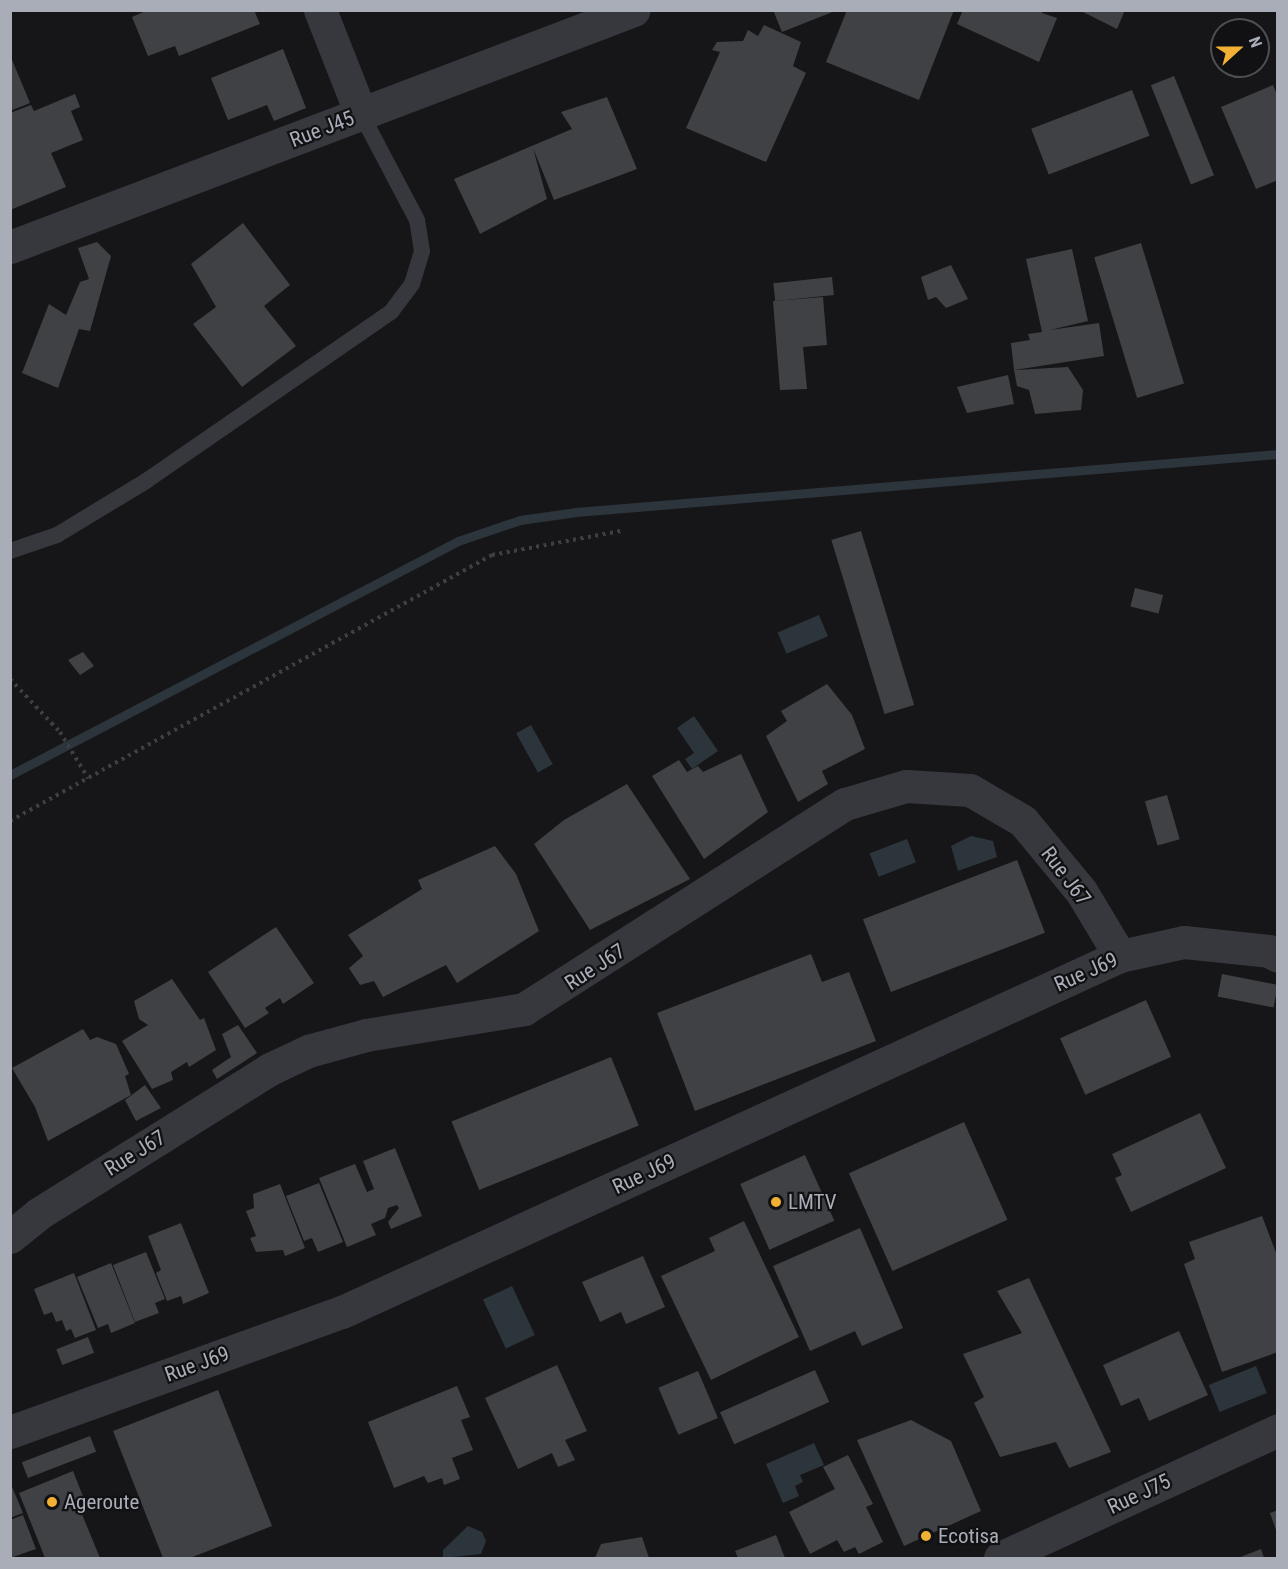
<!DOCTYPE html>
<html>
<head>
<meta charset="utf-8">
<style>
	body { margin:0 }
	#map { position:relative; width:1288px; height:1569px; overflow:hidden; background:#161618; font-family:"Roboto Condensed",sans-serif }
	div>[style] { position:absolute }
	.water>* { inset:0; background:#2c353c; transform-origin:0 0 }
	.stream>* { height:9px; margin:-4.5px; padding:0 4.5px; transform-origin:4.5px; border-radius:4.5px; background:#2c353c }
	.building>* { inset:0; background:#404145; transform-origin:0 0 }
	.path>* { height:4px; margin-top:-2px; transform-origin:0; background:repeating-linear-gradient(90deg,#3d3f44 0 3px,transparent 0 7.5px) }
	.service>* { height:16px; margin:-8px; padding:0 8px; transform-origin:8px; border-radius:8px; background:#37383d }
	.minor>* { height:33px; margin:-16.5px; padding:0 16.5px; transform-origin:16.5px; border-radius:16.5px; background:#37383d }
	.dots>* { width:16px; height:16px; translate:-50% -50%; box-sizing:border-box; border:3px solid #111113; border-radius:50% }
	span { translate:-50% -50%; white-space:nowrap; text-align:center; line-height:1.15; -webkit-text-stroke:4.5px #111113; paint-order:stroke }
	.street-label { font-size:21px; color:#a8adb8 }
	.poi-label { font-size:21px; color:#a8adb8 }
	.left { translate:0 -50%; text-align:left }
	.frame { position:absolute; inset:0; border:12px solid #a8adb8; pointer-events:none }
	.north { position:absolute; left:1210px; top:18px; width:60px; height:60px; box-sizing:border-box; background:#111113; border:2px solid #4d4f55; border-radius:50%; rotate:69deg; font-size:16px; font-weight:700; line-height:24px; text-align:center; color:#a8adb8 }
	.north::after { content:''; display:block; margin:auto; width:21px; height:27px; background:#f2b134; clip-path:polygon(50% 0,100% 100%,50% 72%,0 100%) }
</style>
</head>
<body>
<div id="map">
	<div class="water">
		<i style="left:819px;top:615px;width:23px;height:45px;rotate:67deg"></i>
		<i style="clip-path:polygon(694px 716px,718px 751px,692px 769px,685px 759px,694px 753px,677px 728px)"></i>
		<i style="left:531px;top:725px;width:45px;height:17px;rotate:61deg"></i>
		<i style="clip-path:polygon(971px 836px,993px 841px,997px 857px,958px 871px,951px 846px)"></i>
		<i style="left:907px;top:839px;width:25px;height:40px;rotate:69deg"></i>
		<i style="left:512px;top:1286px;width:54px;height:32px;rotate:65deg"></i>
		<i style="left:1256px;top:1366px;width:29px;height:51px;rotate:68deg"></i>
		<i style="clip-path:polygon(814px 1443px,824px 1465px,800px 1475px,803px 1482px,795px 1486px,799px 1496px,783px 1503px,766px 1464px)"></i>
		<i style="clip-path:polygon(468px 1526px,482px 1532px,486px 1541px,481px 1554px,443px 1558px,443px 1550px)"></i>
	</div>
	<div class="stream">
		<i style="left:10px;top:775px;width:505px;rotate:-27.58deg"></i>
		<i style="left:458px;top:541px;width:65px;rotate:-18.7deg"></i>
		<i style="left:520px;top:520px;width:57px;rotate:-8.1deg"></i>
		<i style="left:576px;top:512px;width:704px;rotate:-4.72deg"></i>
	</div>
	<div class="building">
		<i style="clip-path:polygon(148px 10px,254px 10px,260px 24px,179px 56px,175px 46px,148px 56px,132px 17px)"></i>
		<i style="clip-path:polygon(773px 10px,835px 10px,835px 11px,782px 32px)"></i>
		<i style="clip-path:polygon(847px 10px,954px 10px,919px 100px,826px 62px)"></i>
		<i style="clip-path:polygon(963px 10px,1043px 10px,1042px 13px,1057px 18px,1039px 62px,957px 24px)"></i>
		<i style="clip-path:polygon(1079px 10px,1125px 10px,1117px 29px)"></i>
		<i style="clip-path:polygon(764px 25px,801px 42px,793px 66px,806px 73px,766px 162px,686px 128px,720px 52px,712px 50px,717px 42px,743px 41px,748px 30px,758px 36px)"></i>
		<i style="clip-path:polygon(283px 49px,306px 108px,274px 121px,267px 105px,228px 120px,211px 78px)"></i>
		<i style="clip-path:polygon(10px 55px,30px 103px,10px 111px)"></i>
		<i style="left:1174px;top:76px;width:107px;height:25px;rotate:68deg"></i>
		<i style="clip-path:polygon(1273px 85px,1278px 97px,1278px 180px,1256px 189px,1221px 107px)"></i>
		<i style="left:1132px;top:90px;width:49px;height:108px;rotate:69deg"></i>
		<i style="clip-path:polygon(75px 94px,80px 107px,71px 111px,83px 140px,51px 153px,66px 187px,10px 210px,10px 113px,31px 105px,34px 111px)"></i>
		<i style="clip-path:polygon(607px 97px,637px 169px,554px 200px,533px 148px,547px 199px,480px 234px,454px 179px,572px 129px,561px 112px)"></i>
		<i style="clip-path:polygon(243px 223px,290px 285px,264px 306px,296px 346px,242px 387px,193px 324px,216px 307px,191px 264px)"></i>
		<i style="clip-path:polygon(97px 242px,111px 256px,90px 331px,79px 329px,58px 388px,22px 373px,49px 304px,66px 315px,80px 282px,89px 279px,78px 248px)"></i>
		<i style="left:1141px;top:243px;width:147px;height:49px;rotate:73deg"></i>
		<i style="clip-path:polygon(1072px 249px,1088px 321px,1050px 330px,1099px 323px,1104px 356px,1014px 370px,1011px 343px,1030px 340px,1028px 334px,1042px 332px,1026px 259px)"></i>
		<i style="clip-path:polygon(951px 265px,968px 299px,946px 308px,936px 297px,928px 300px,921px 277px)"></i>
		<i style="left:832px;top:277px;width:18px;height:59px;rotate:84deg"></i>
		<i style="clip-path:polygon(823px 297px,827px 345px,803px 347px,807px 389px,780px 390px,773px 301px)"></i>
		<i style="clip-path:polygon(1068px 367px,1083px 390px,1081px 410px,1035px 414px,1029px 390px,1017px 386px,1014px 370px)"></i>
		<i style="clip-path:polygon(1008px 375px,1014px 404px,967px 413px,957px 387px)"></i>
		<i style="left:861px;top:531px;width:182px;height:31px;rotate:73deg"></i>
		<i style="left:1135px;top:588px;width:29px;height:19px;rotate:14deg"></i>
		<i style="clip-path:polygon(83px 652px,94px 666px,80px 675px,68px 660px)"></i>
		<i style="clip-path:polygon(827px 684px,852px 715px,865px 749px,822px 771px,828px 784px,798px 802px,766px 736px,787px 721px,781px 711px)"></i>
		<i style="clip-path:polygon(741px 754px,768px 812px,704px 859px,652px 776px,679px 760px,687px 772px,698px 766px,703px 772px)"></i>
		<i style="clip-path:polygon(627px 784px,690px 879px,590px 930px,534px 844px,564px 820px)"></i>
		<i style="left:1167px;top:795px;width:46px;height:23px;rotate:74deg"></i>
		<i style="clip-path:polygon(495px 846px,516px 874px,539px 931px,457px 983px,446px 965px,383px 997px,374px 981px,360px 985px,349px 968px,363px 956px,348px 935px,422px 889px,418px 880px)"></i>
		<i style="left:1017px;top:860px;width:78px;height:165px;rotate:69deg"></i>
		<i style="clip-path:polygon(276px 927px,314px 983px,283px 1004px,280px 998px,265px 1008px,269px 1013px,245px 1028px,208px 972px)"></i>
		<i style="clip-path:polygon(811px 954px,822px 982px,849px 972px,876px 1041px,695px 1111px,657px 1013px)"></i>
		<i style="left:1222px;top:974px;width:57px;height:23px;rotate:11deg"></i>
		<i style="clip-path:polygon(172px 979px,200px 1020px,204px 1018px,216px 1050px,189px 1067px,187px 1062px,171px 1072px,173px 1080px,152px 1089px,122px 1041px,148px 1025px,139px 1019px,134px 1001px)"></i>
		<i style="left:1146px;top:1000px;width:62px;height:94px;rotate:66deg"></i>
		<i style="clip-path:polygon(238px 1025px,257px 1053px,217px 1079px,212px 1070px,231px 1057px,222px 1034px)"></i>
		<i style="clip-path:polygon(83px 1029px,90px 1040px,97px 1037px,116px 1044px,129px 1074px,125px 1076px,131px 1095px,48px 1141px,35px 1107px,12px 1068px)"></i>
		<i style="left:611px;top:1057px;width:74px;height:172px;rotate:68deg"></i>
		<i style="clip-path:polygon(145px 1085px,161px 1108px,136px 1121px,125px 1100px)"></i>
		<i style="clip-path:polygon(1200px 1113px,1226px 1168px,1131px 1212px,1115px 1178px,1122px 1175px,1112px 1154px)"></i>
		<i style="left:964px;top:1122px;width:107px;height:126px;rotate:66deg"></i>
		<i style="clip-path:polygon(395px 1148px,422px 1216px,391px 1229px,388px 1222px,399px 1208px,397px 1205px,388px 1208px,385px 1218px,371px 1224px,376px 1235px,347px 1247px,319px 1178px,355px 1164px,367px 1192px,374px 1189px,363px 1161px)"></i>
		<i style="left:805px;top:1155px;width:72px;height:71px;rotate:66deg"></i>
		<i style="clip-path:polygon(319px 1183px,343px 1242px,318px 1252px,312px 1238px,304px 1241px,286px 1196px)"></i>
		<i style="clip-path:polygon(280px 1184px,305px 1248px,285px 1256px,283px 1250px,256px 1252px,250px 1238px,256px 1236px,246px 1211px,254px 1208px,253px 1194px)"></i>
		<i style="clip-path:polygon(1262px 1216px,1278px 1258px,1278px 1352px,1222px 1372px,1184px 1264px,1195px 1259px,1189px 1242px)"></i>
		<i style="clip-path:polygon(744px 1221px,799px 1337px,711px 1380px,661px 1276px,715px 1251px,709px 1238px)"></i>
		<i style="clip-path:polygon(181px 1223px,209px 1293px,183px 1304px,181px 1296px,167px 1301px,156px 1273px,161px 1270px,148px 1236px)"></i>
		<i style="clip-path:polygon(860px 1228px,903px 1328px,862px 1346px,855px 1331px,810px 1351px,773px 1266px)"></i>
		<i style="clip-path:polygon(146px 1252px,165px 1299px,155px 1303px,159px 1313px,135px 1322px,113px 1265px)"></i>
		<i style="clip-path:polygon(643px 1256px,665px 1307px,626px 1324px,621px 1312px,600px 1322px,582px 1282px)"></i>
		<i style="clip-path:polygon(111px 1263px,135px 1323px,111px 1333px,108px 1324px,98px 1328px,77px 1277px)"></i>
		<i style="clip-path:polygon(74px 1273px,96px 1330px,75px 1338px,71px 1329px,66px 1331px,62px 1320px,56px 1322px,52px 1312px,44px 1315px,34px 1289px)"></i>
		<i style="clip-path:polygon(1029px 1278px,1111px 1452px,1069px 1468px,1056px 1442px,1000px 1457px,974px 1403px,984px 1397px,963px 1354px,1022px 1333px,997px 1291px)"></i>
		<i style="clip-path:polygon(1179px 1331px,1208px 1395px,1149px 1421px,1139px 1398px,1121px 1406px,1103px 1365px)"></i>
		<i style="left:88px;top:1337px;width:17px;height:34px;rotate:69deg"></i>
		<i style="clip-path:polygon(557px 1365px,587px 1431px,565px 1440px,575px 1460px,558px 1467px,552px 1453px,518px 1469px,485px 1398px)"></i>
		<i style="left:815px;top:1370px;width:35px;height:104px;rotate:66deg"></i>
		<i style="left:698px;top:1371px;width:51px;height:43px;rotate:67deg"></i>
		<i style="clip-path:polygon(457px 1386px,470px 1417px,461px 1420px,473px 1450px,452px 1458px,460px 1479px,444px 1485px,442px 1478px,428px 1483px,424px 1476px,394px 1488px,368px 1422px)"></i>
		<i style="clip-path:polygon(218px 1390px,272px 1526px,190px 1558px,163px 1558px,113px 1431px)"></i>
		<i style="clip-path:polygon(911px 1420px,951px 1441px,981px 1511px,904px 1546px,857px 1440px)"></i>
		<i style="left:90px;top:1436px;width:17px;height:73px;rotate:69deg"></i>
		<i style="clip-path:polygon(848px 1455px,873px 1504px,866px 1507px,883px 1542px,859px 1554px,855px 1547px,844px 1552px,837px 1540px,810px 1554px,789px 1512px,835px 1489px,823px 1467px)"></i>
		<i style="clip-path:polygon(73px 1471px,86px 1504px,79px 1507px,100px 1558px,45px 1558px,19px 1493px)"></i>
		<i style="clip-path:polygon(10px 1482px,23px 1513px,10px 1518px)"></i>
		<i style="clip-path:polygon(1278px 1510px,1278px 1532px,1277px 1533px,1270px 1513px)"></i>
		<i style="clip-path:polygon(23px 1515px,36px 1549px,10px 1558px,10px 1520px)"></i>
		<i style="clip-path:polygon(776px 1535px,785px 1558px,738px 1558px,735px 1551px)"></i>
		<i style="clip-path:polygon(642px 1537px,649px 1558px,595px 1558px,601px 1544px)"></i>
		<i style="clip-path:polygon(1261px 1549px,1264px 1558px,1238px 1558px)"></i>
	</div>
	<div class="path">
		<i style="left:10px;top:679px;width:73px;rotate:46.7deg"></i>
		<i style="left:60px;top:732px;width:54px;rotate:58.7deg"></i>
		<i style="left:10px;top:821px;width:551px;rotate:-28.89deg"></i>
		<i style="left:492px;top:555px;width:135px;rotate:-10.6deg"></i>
	</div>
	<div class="service">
		<i style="left:10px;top:551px;width:50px;rotate:-18.8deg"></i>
		<i style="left:57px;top:535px;width:104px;rotate:-31.2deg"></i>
		<i style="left:146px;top:481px;width:298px;rotate:-34.6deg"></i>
		<i style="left:391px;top:312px;width:35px;rotate:-53deg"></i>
		<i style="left:412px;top:284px;width:34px;rotate:-73deg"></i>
		<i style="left:422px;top:251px;width:31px;rotate:-99deg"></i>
		<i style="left:417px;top:220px;width:120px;rotate:-117.8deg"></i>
	</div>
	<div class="minor">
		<i style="left:320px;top:10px;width:112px;rotate:68.5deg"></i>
		<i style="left:10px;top:247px;width:667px;rotate:-20.8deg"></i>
		<i style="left:10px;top:1237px;width:36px;rotate:-39deg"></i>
		<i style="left:38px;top:1214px;width:274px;rotate:-32deg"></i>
		<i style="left:270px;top:1069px;width:42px;rotate:-25.3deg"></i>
		<i style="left:308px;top:1051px;width:60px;rotate:-15.4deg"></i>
		<i style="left:366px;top:1035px;width:160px;rotate:-9.3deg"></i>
		<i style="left:524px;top:1009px;width:381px;rotate:-32.6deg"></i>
		<i style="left:845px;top:804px;width:64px;rotate:-16.4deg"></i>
		<i style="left:906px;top:786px;width:64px;rotate:3.6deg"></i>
		<i style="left:970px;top:790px;width:61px;rotate:30.3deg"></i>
		<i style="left:1023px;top:821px;width:91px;rotate:50.4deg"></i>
		<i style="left:1081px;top:891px;width:76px;rotate:59deg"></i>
		<i style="left:10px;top:1432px;width:353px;rotate:-19.9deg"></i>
		<i style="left:342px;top:1312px;width:856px;rotate:-24.59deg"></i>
		<i style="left:1120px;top:956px;width:66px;rotate:-12.3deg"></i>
		<i style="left:1184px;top:942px;width:85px;rotate:6deg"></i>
		<i style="left:1269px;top:951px;width:10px;rotate:29deg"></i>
		<i style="left:1000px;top:1558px;width:306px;rotate:-24.7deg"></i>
	</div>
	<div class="dots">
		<i style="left:776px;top:1202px;background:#f2b134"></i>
		<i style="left:52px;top:1502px;background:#f2b134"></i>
		<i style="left:926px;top:1536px;background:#f2b134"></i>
	</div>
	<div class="street-label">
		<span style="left:322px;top:129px;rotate:-21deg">Rue J45</span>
		<span style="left:1066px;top:876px;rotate:53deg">Rue J67</span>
		<span style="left:595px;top:967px;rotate:-33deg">Rue J67</span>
		<span style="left:1086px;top:972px;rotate:-24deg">Rue J69</span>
		<span style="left:135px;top:1153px;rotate:-32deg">Rue J67</span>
		<span style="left:644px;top:1174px;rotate:-25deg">Rue J69</span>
		<span style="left:197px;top:1364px;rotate:-20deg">Rue J69</span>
		<span style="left:1139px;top:1494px;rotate:-25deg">Rue J75</span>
	</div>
	<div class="poi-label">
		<span class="left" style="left:788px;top:1202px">LMTV</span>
		<span class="left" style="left:64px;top:1502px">Ageroute</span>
		<span class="left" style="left:938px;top:1536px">Ecotisa</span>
	</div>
	<div class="frame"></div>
	<div class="north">N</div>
</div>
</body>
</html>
